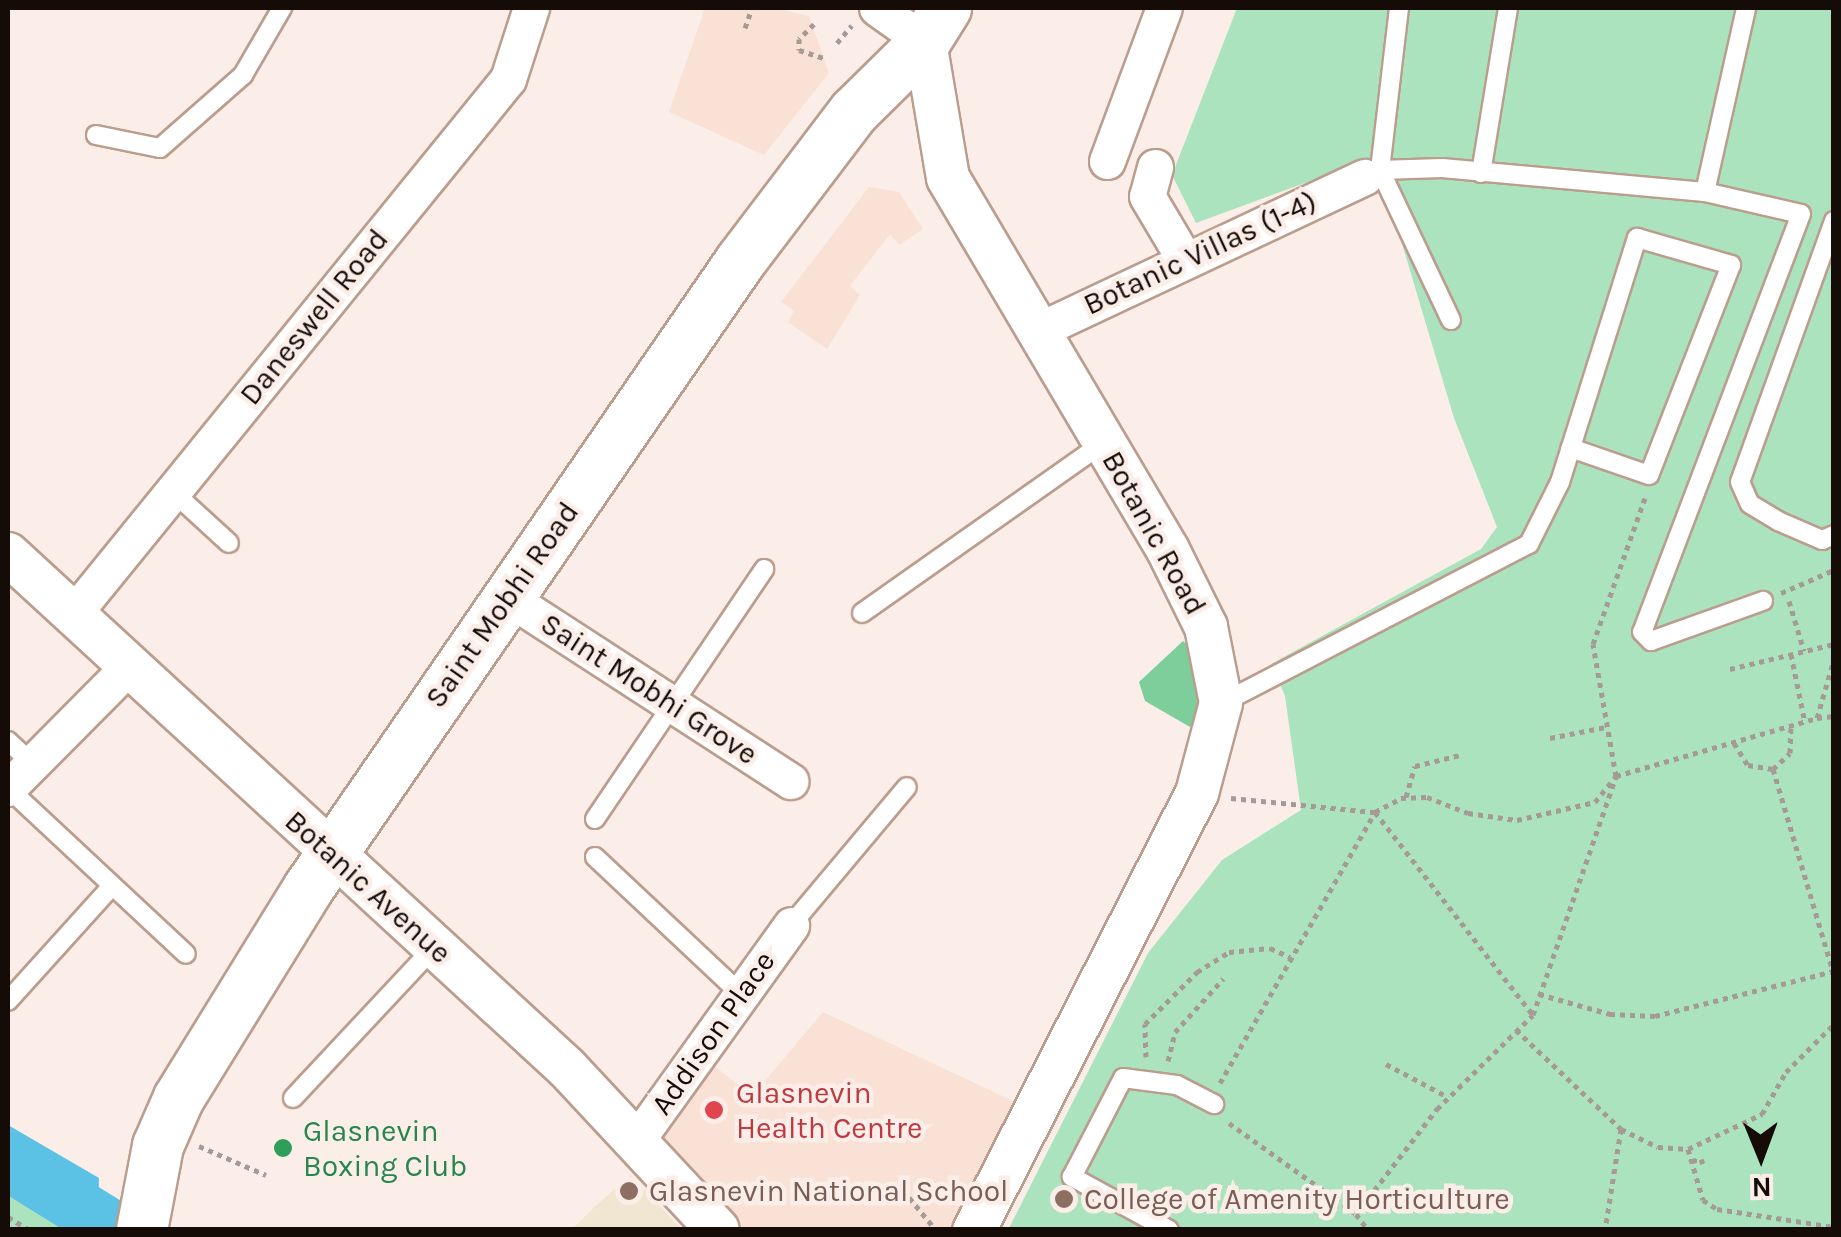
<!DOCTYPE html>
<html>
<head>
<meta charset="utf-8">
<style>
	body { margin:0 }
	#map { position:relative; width:1841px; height:1237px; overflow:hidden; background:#fbeee8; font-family:Karla,sans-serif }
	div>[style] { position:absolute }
	.built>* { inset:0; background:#f9e1d6 }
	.education>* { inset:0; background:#f1e6d1 }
	.green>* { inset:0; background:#abe3be }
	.forest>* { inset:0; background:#7ece9c }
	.water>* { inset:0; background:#5bc1e5 }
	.river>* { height:55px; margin:-27.5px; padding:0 27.5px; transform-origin:27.5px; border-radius:27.5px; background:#5bc1e5 }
	.path>* { height:5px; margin-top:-2.5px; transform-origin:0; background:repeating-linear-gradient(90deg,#a69a95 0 5px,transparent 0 10px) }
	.roads { filter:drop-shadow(2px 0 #bb9d8e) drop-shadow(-2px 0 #bb9d8e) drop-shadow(0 2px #bb9d8e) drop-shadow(0 -2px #bb9d8e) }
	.service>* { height:18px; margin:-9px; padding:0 9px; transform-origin:9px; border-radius:9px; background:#fff }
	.minor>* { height:35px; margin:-17.5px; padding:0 17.5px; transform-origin:17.5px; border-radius:17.5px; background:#fff }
	.tertiary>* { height:42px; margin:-21px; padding:0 21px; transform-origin:21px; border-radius:21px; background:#fff }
	.secondary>* { height:50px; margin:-25px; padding:0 25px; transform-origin:25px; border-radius:25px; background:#fff }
	.dots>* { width:28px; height:28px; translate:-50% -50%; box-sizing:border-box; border:5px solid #fbeee8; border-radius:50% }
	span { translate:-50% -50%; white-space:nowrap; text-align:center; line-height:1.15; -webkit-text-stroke:9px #fbeee8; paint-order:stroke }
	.street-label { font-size:30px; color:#160c07 }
	.health-label { font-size:30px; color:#be3a42 }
	.left { translate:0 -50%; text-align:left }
	.leisure-label { font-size:30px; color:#27864d }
	.education-label { font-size:30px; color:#785e54 }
	.frame { position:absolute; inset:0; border:10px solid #160c07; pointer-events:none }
	.north { position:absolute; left:1711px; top:1107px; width:100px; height:100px; -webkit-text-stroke:8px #fbeee8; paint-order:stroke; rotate:179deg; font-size:28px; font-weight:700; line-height:40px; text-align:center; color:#160c07 }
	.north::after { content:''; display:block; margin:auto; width:35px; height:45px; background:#160c07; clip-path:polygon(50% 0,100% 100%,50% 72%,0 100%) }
</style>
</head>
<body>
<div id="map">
	<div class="built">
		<i style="clip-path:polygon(705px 8px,776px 8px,809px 16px,829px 73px,764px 155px,669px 112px)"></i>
		<i style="clip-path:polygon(869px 187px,899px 192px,923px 229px,899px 245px,890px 234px,850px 286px,860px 295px,827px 349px,788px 322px,794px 311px,781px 302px)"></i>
		<i style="clip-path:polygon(823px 1012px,1022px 1105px,991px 1176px,948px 1229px,741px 1229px,703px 1204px,645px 1136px,700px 1055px,736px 1083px,758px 1089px)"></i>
	</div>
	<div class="education">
		<i style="clip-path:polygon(631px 1175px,681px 1229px,572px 1229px,593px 1208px)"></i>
	</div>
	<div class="green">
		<i style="clip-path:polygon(1237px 8px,1833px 8px,1834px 546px,1825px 551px,1833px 548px,1833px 1229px,1008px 1230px,1148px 953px,1222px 860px,1301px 810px,1285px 696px,1271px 664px,1481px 549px,1497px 527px,1454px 418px,1383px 180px,1365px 161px,1196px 223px,1172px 175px)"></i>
		<i style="clip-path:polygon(8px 1192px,69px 1229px,8px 1229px)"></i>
	</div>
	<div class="forest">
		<i style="clip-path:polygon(1183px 641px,1198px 655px,1204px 712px,1190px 727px,1145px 701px,1139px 682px)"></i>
	</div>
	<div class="water">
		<i style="clip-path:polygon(8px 1125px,99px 1178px,97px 1229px,69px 1229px,8px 1192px)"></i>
	</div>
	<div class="river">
		<i style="left:8px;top:1163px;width:127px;rotate:31.8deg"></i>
	</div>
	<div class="path">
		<i style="left:814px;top:24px;width:21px;rotate:135deg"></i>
		<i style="left:799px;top:39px;width:11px;rotate:90deg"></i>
		<i style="left:799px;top:50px;width:28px;rotate:18deg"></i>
		<i style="left:745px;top:28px;width:21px;rotate:-71deg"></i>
		<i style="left:837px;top:43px;width:23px;rotate:-50deg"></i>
		<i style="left:1781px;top:593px;width:58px;rotate:-23.5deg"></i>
		<i style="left:1789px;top:601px;width:52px;rotate:73.3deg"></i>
		<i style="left:1791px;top:654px;width:70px;rotate:78.5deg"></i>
		<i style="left:1730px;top:669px;width:107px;rotate:-13.5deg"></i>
		<i style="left:1817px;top:718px;width:17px;rotate:-7deg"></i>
		<i style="left:1550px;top:738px;width:57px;rotate:-11.1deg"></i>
		<i style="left:1734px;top:743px;width:26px;rotate:58deg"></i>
		<i style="left:1748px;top:765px;width:25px;rotate:9deg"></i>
		<i style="left:1773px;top:769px;width:215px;rotate:73.5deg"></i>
		<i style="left:1773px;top:769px;width:23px;rotate:-43deg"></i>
		<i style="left:1790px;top:753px;width:25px;rotate:-88deg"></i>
		<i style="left:1406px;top:797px;width:32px;rotate:-74deg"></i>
		<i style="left:1415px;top:766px;width:50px;rotate:-13.8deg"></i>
		<i style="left:1231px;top:798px;width:145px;rotate:5.6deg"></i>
		<i style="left:1375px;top:812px;width:30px;rotate:-28deg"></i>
		<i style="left:1401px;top:798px;width:26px;rotate:-2deg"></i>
		<i style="left:1427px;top:797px;width:44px;rotate:21.3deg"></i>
		<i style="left:1468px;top:813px;width:49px;rotate:8.1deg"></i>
		<i style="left:1517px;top:820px;width:80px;rotate:-13deg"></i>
		<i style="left:1595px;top:802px;width:33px;rotate:-51deg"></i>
		<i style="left:1616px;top:776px;width:134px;rotate:-99.9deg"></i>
		<i style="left:1593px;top:644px;width:155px;rotate:-70.4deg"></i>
		<i style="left:1539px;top:994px;width:74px;rotate:15.7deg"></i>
		<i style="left:1610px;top:1014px;width:45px;rotate:2.5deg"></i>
		<i style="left:1655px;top:1016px;width:185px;rotate:-14.1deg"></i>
		<i style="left:1516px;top:1030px;width:144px;rotate:43.3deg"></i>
		<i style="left:1621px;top:1129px;width:102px;rotate:99deg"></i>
		<i style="left:1146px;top:1057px;width:33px;rotate:-92deg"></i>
		<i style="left:1145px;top:1024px;width:74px;rotate:-45deg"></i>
		<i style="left:1197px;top:972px;width:38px;rotate:-32deg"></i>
		<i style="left:1229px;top:952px;width:41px;rotate:-5.6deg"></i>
		<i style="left:1270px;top:948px;width:22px;rotate:24deg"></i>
		<i style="left:1168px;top:1061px;width:30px;rotate:-76deg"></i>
		<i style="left:1175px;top:1032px;width:72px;rotate:-47.8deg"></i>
		<i style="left:1386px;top:1064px;width:70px;rotate:28deg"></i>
		<i style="left:1220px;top:1083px;width:312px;rotate:-60.2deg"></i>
		<i style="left:1375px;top:812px;width:257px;rotate:52.1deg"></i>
		<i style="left:1229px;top:1123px;width:156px;rotate:35.6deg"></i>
		<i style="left:1356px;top:1214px;width:20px;rotate:53deg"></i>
		<i style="left:1621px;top:1129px;width:41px;rotate:25.9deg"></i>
		<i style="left:1658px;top:1147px;width:30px;rotate:4deg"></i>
		<i style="left:1688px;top:1149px;width:53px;rotate:73.6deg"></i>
		<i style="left:1703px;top:1200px;width:17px;rotate:33deg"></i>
		<i style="left:1717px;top:1209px;width:118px;rotate:8.7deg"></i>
		<i style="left:199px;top:1146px;width:73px;rotate:23.4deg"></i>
		<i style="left:1688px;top:1149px;width:82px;rotate:-25.3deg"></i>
		<i style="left:1762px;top:1114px;width:48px;rotate:-60.3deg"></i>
		<i style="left:1786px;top:1072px;width:68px;rotate:-45deg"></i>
		<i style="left:1692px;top:1161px;width:9px;rotate:-13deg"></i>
		<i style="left:1701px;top:1159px;width:8px;rotate:67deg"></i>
		<i style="left:892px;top:1199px;width:14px;rotate:-39deg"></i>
		<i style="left:903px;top:1190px;width:52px;rotate:50.5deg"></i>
		<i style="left:1356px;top:1214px;width:133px;rotate:-52.4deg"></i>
		<i style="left:1437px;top:1109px;width:134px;rotate:-44.4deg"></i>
		<i style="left:1533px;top:1015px;width:253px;rotate:-70.8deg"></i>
		<i style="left:1616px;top:776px;width:209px;rotate:-16.1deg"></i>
		<i style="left:1817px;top:718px;width:61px;rotate:-73.9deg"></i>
		<i style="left:8px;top:1217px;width:26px;rotate:31deg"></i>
	</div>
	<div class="roads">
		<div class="service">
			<i style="left:1399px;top:8px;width:163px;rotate:96.7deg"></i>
			<i style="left:1380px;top:170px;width:166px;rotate:64.7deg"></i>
			<i style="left:96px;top:135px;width:65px;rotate:11.5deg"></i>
			<i style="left:160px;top:148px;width:111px;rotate:-41.3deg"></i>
			<i style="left:243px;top:75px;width:78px;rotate:-59.8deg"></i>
			<i style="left:1481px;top:173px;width:167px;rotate:-80.7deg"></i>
			<i style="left:1365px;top:177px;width:17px;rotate:-25deg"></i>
			<i style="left:1380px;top:170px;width:62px;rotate:-1.8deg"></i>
			<i style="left:1442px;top:168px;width:264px;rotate:5.2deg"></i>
			<i style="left:1705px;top:192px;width:98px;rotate:12.9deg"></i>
			<i style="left:1801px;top:214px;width:447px;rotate:110.8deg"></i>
			<i style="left:1642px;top:632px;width:13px;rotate:45deg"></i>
			<i style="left:1651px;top:641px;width:119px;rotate:-19.7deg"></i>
			<i style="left:1705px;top:192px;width:189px;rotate:-77.4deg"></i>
			<i style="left:1834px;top:221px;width:277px;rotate:109.8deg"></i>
			<i style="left:1740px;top:482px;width:24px;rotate:66deg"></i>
			<i style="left:1750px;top:504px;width:33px;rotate:31deg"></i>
			<i style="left:1778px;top:521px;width:48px;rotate:23.4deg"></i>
			<i style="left:1822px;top:540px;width:13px;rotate:-23deg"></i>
			<i style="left:172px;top:491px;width:77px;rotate:42.4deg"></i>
			<i style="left:862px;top:613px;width:278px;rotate:-35.2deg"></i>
			<i style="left:1222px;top:703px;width:346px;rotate:-27.4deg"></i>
			<i style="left:1529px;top:544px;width:69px;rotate:-63.4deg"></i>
			<i style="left:1560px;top:482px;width:256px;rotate:-72.5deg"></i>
			<i style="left:1637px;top:238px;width:98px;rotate:16deg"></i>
			<i style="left:1731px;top:265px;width:225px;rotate:111.3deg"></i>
			<i style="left:1649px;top:475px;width:83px;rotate:-160.9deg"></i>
			<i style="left:8px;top:741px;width:33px;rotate:43deg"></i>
			<i style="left:8px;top:788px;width:243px;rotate:43deg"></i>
			<i style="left:595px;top:819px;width:302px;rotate:-55.9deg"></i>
			<i style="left:595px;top:857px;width:197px;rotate:43.2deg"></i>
			<i style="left:791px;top:925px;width:180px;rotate:-50deg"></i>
			<i style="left:8px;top:1001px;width:154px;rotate:-47.9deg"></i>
			<i style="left:293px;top:1098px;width:208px;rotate:-46.9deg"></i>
			<i style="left:1169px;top:1230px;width:111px;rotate:-151.3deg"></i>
			<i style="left:1072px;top:1177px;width:111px;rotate:-62.7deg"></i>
			<i style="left:1123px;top:1078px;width:54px;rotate:7.4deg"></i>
			<i style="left:1177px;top:1085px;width:42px;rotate:27.2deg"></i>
		</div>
		<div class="minor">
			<i style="left:877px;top:8px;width:59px;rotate:35.3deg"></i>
			<i style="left:1107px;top:161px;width:163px;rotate:-69.6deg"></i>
			<i style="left:1155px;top:167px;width:30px;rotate:105deg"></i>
			<i style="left:1147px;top:196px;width:74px;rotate:59.3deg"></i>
			<i style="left:1037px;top:331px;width:362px;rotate:-25.2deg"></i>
			<i style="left:507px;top:597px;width:338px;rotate:33deg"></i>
			<i style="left:74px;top:613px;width:688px;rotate:-50.9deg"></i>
			<i style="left:508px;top:79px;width:75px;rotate:-72.1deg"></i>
			<i style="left:8px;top:788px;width:172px;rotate:-45.2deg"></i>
			<i style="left:636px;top:1141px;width:266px;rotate:-54.3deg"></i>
		</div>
		<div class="tertiary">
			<i style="left:925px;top:42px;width:138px;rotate:80.4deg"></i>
			<i style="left:948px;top:178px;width:432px;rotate:59.4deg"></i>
			<i style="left:1168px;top:550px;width:86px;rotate:63.7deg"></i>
			<i style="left:1206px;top:627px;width:77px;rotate:78.8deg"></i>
			<i style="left:1221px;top:703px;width:93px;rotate:104.9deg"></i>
			<i style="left:1197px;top:793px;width:491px;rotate:117deg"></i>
			<i style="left:8px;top:554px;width:759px;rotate:42.6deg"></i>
			<i style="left:567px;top:1068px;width:221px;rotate:47deg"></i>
		</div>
		<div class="secondary">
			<i style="left:142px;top:1230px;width:86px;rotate:-79.2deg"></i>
			<i style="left:158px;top:1146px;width:52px;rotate:-66.4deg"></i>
			<i style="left:179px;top:1098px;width:246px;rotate:-58.3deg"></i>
			<i style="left:308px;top:889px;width:761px;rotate:-55.43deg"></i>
			<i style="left:740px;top:262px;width:188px;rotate:-52.8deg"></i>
			<i style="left:854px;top:112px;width:100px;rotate:-44.6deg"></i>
			<i style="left:925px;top:42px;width:40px;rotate:-58deg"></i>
		</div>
	</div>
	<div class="dots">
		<i style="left:714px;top:1110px;background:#e0444e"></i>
		<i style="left:283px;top:1148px;background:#2e9e5b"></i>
		<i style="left:629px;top:1191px;background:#8d6e63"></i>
		<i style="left:1064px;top:1199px;background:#8d6e63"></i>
	</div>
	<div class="street-label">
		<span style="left:1200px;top:253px;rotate:-25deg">Botanic Villas (1-4)</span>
		<span style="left:314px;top:317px;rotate:-51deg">Daneswell Road</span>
		<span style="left:1154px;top:533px;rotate:61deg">Botanic Road</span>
		<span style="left:502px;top:605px;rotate:-55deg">Saint Mobhi Road</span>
		<span style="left:649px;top:689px;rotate:33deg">Saint Mobhi Grove</span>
		<span style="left:368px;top:887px;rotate:42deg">Botanic Avenue</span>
		<span style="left:713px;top:1033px;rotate:-55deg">Addison Place</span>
	</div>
	<div class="health-label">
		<span class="left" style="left:736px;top:1110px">Glasnevin<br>Health Centre</span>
	</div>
	<div class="leisure-label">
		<span class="left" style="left:303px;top:1148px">Glasnevin<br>Boxing Club</span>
	</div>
	<div class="education-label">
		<span class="left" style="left:649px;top:1191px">Glasnevin National School</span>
		<span class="left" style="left:1084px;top:1199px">College of Amenity Horticulture</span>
	</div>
	<div class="frame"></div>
	<div class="north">N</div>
</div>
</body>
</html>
